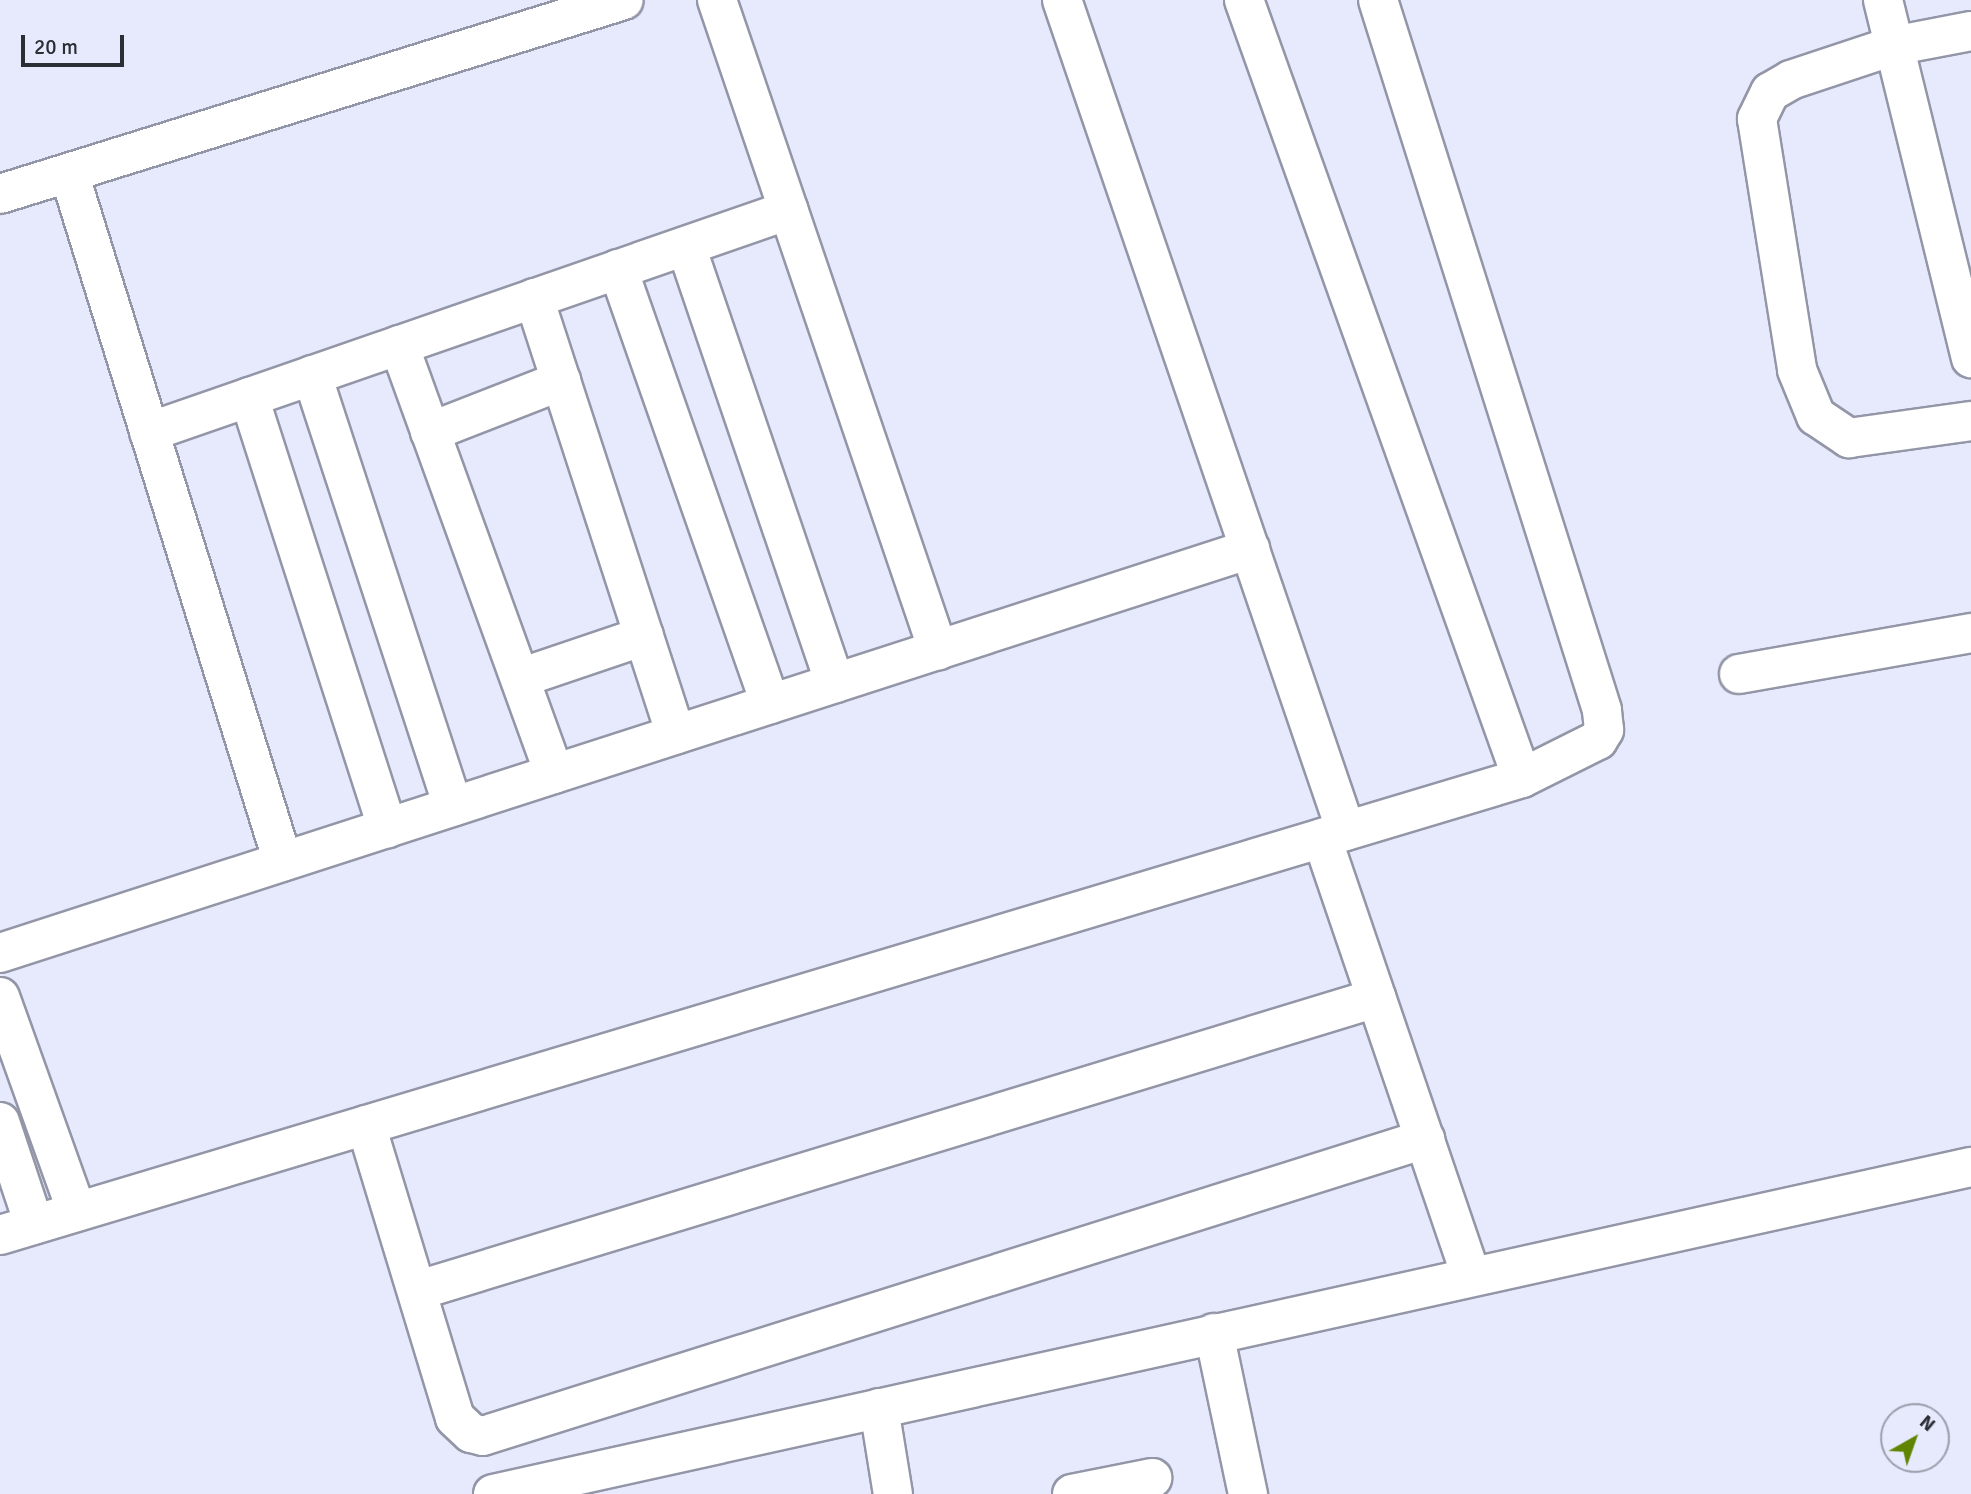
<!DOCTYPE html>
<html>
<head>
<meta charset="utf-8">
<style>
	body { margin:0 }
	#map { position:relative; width:1971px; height:1494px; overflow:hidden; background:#e6eafc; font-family:Signika,sans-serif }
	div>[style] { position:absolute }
	.roads { filter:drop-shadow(2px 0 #9396a7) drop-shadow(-2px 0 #9396a7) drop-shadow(0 2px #9396a7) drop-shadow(0 -2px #9396a7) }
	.minor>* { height:38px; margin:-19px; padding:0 19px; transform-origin:19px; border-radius:19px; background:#fff }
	span { translate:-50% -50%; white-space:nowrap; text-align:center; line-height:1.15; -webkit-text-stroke:5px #e6eafc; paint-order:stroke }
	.north { position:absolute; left:1880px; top:1403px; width:70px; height:70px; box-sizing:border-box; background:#e6eafc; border:2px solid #9c9fac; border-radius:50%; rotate:40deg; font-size:19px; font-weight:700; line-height:28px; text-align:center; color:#2c2e35 }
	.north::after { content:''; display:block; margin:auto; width:24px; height:32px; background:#618400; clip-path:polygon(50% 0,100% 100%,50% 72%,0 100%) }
	.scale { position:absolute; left:21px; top:35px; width:103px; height:32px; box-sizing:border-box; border:4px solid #2c2e35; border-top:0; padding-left:9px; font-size:21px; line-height:24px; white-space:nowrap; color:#2c2e35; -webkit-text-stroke:5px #e6eafc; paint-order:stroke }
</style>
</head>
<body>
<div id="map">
	<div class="roads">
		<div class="minor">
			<i style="left:717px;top:0;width:687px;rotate:71.22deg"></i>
			<i style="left:1062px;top:0;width:878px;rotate:71.13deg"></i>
			<i style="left:1244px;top:0;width:826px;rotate:70.34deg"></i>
			<i style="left:1883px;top:0;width:369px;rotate:76.2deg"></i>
			<i style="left:1971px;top:31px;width:79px;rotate:169.1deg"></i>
			<i style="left:1893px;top:46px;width:108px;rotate:161.6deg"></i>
			<i style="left:1791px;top:80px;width:24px;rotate:150deg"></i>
			<i style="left:1770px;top:92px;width:30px;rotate:116deg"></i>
			<i style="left:1757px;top:119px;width:254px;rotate:80.9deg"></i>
			<i style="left:1797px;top:370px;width:50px;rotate:67.6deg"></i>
			<i style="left:1816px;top:416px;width:40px;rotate:34deg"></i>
			<i style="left:1849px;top:438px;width:123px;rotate:-7.9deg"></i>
			<i style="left:69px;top:173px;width:721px;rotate:72.75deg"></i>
			<i style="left:0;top:194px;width:653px;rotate:-17.27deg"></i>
			<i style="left:686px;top:246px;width:462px;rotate:71.2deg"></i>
			<i style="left:618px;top:269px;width:461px;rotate:70.7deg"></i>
			<i style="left:534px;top:298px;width:459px;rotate:72deg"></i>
			<i style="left:399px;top:345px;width:456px;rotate:70.1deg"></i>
			<i style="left:312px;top:375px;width:454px;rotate:71.9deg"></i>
			<i style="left:249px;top:397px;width:453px;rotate:72.2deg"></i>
			<i style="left:149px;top:432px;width:677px;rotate:-19.13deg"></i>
			<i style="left:430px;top:432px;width:141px;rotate:-21.3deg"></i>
			<i style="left:1739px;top:674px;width:236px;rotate:-10deg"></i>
			<i style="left:520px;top:678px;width:131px;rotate:-18.7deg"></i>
			<i style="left:1322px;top:838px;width:462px;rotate:71.2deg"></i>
			<i style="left:0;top:953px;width:1314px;rotate:-17.91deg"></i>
			<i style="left:0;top:997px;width:228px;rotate:70.3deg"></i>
			<i style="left:0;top:1122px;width:108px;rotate:71.6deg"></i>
			<i style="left:366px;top:1125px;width:306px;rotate:73.1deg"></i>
			<i style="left:455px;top:1418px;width:22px;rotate:43deg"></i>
			<i style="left:471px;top:1433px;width:12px;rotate:14deg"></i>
			<i style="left:483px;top:1436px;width:988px;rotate:-17.5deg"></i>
			<i style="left:0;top:1235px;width:1589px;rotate:-16.71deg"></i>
			<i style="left:1522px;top:778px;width:85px;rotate:-26.6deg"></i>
			<i style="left:1598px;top:740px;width:12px;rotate:-59deg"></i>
			<i style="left:1604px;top:730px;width:20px;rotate:-96deg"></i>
			<i style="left:1602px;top:710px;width:744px;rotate:-107.51deg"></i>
			<i style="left:419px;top:1290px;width:1001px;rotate:-16.97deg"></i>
			<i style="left:1214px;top:1333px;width:165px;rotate:78.1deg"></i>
			<i style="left:879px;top:1408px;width:87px;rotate:80.8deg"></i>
			<i style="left:493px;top:1494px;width:1514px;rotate:-12.48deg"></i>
			<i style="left:1072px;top:1494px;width:82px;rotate:-11.3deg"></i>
		</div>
	</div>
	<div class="north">N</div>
	<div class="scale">20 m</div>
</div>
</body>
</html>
